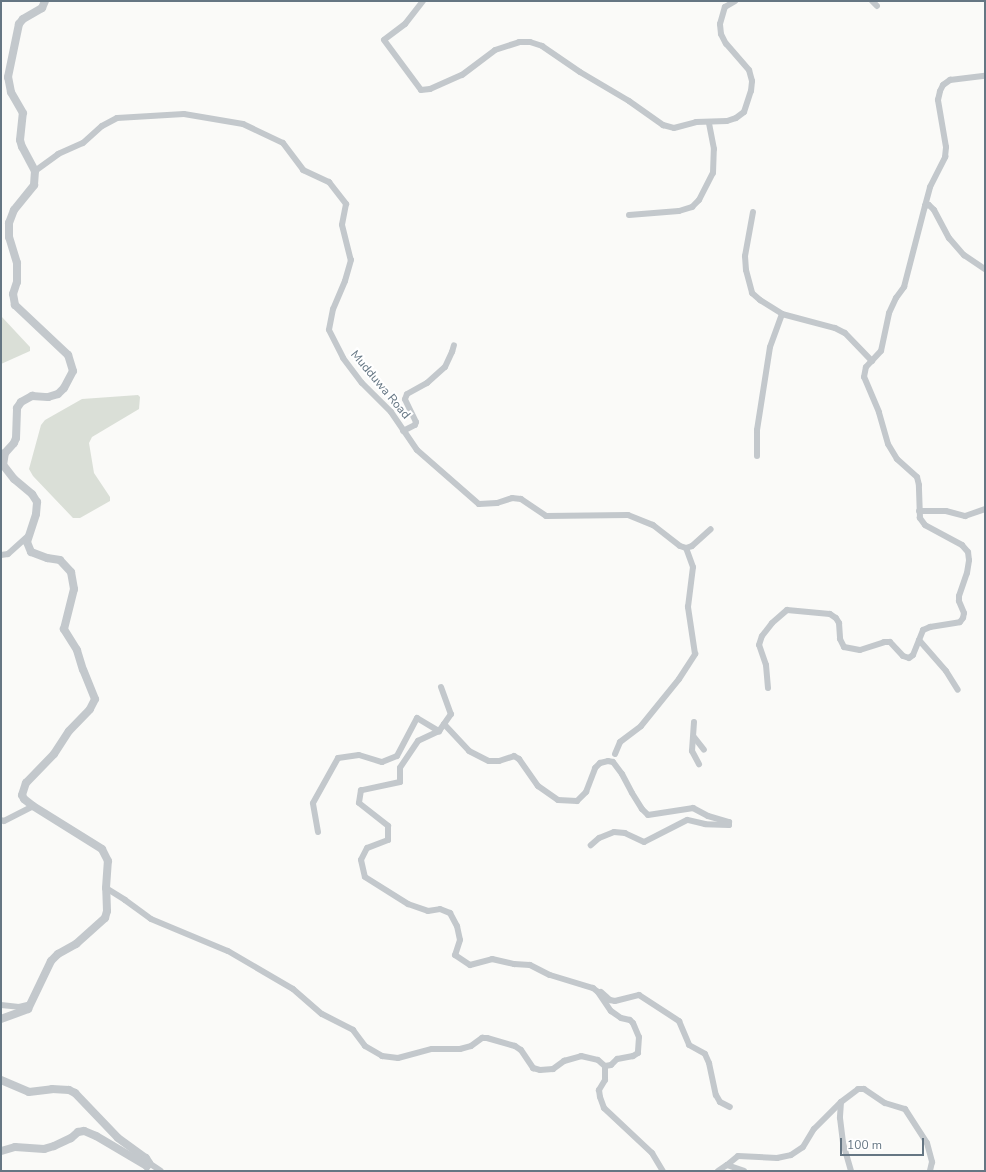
<!DOCTYPE html>
<html>
<head>
<meta charset="utf-8">
<style>
	body { margin:0 }
	#map { position:relative; width:986px; height:1172px; overflow:hidden; background:#fafaf8; font-family:"Nunito Sans",sans-serif }
	div>[style] { position:absolute }
	.green>* { inset:0; background:#dadfd7 }
	.minor>* { height:6px; margin:-3px; padding:0 3px; transform-origin:3px; border-radius:3px; background:#c3c8cc }
	.tertiary>* { height:8px; margin:-4px; padding:0 4px; transform-origin:4px; border-radius:4px; background:#c3c8cc }
	span { translate:-50% -50%; white-space:nowrap; text-align:center; line-height:1.15; -webkit-text-stroke:4px #fff; paint-order:stroke }
	.street-label { font-size:12px; color:#657683 }
	.frame { position:absolute; inset:0; border:2px solid #657683; pointer-events:none }
	.scale { position:absolute; left:840px; top:1138px; width:84px; height:18px; box-sizing:border-box; border:2px solid #657683; border-top:0; padding-left:5px; font-size:12px; line-height:14px; white-space:nowrap; color:#657683; -webkit-text-stroke:3px #fff; paint-order:stroke }
</style>
</head>
<body>
<div id="map">
	<div class="green">
		<i style="clip-path:polygon(1px 316px,30px 347px,30px 351px,1px 364px)"></i>
		<i style="clip-path:polygon(138px 395px,140px 397px,139px 409px,92px 437px,89px 443px,94px 473px,110px 497px,110px 501px,80px 518px,73px 518px,33px 476px,29px 469px,41px 425px,45px 420px,82px 399px)"></i>
	</div>
	<div class="minor">
		<i style="left:423px;top:1px;width:29px;rotate:128deg"></i>
		<i style="left:405px;top:24px;width:26px;rotate:143deg"></i>
		<i style="left:384px;top:40px;width:62px;rotate:53.5deg"></i>
		<i style="left:421px;top:90px;width:9px;rotate:-6deg"></i>
		<i style="left:430px;top:89px;width:35px;rotate:-24deg"></i>
		<i style="left:462px;top:75px;width:41px;rotate:-37.1deg"></i>
		<i style="left:495px;top:50px;width:25px;rotate:-18deg"></i>
		<i style="left:519px;top:42px;width:11px"></i>
		<i style="left:530px;top:42px;width:13px;rotate:18deg"></i>
		<i style="left:542px;top:46px;width:46px;rotate:34.4deg"></i>
		<i style="left:580px;top:72px;width:57px;rotate:30.6deg"></i>
		<i style="left:629px;top:101px;width:42px;rotate:35.2deg"></i>
		<i style="left:663px;top:125px;width:11px;rotate:15deg"></i>
		<i style="left:674px;top:128px;width:23px;rotate:-15deg"></i>
		<i style="left:696px;top:122px;width:31px;rotate:-2deg"></i>
		<i style="left:727px;top:121px;width:9px;rotate:-18deg"></i>
		<i style="left:736px;top:118px;width:10px;rotate:-37deg"></i>
		<i style="left:744px;top:112px;width:22px;rotate:-72deg"></i>
		<i style="left:751px;top:91px;width:10px;rotate:-84deg"></i>
		<i style="left:752px;top:81px;width:11px;rotate:-105deg"></i>
		<i style="left:749px;top:70px;width:35px;rotate:-131deg"></i>
		<i style="left:726px;top:44px;width:11px;rotate:-117deg"></i>
		<i style="left:721px;top:34px;width:10px;rotate:-96deg"></i>
		<i style="left:720px;top:24px;width:18px;rotate:-74deg"></i>
		<i style="left:725px;top:7px;width:12px;rotate:-31deg"></i>
		<i style="left:872px;top:1px;width:7px;rotate:45deg"></i>
		<i style="left:35px;top:171px;width:29px;rotate:-36deg"></i>
		<i style="left:58px;top:154px;width:27px;rotate:-24deg"></i>
		<i style="left:83px;top:143px;width:25px;rotate:-42deg"></i>
		<i style="left:102px;top:126px;width:17px;rotate:-28deg"></i>
		<i style="left:117px;top:118px;width:67px;rotate:-3.4deg"></i>
		<i style="left:184px;top:114px;width:60px;rotate:9.6deg"></i>
		<i style="left:243px;top:124px;width:44px;rotate:25.4deg"></i>
		<i style="left:283px;top:143px;width:34px;rotate:53deg"></i>
		<i style="left:303px;top:170px;width:29px;rotate:25deg"></i>
		<i style="left:329px;top:182px;width:28px;rotate:52deg"></i>
		<i style="left:346px;top:204px;width:21px;rotate:101deg"></i>
		<i style="left:342px;top:225px;width:36px;rotate:76deg"></i>
		<i style="left:351px;top:260px;width:22px;rotate:106deg"></i>
		<i style="left:345px;top:281px;width:30px;rotate:113deg"></i>
		<i style="left:333px;top:309px;width:21px;rotate:101deg"></i>
		<i style="left:329px;top:330px;width:31px;rotate:63deg"></i>
		<i style="left:343px;top:358px;width:31px;rotate:53deg"></i>
		<i style="left:362px;top:383px;width:41px;rotate:45deg"></i>
		<i style="left:391px;top:412px;width:46px;rotate:55.6deg"></i>
		<i style="left:417px;top:450px;width:82px;rotate:41.1deg"></i>
		<i style="left:479px;top:504px;width:18px;rotate:-3deg"></i>
		<i style="left:497px;top:503px;width:16px;rotate:-18deg"></i>
		<i style="left:512px;top:498px;width:9px;rotate:6deg"></i>
		<i style="left:521px;top:499px;width:30px;rotate:34deg"></i>
		<i style="left:546px;top:516px;width:82px;rotate:-0.7deg"></i>
		<i style="left:628px;top:515px;width:27px;rotate:22deg"></i>
		<i style="left:653px;top:525px;width:34px;rotate:38deg"></i>
		<i style="left:680px;top:546px;width:6px;rotate:18deg"></i>
		<i style="left:686px;top:548px;width:6px;rotate:-18deg"></i>
		<i style="left:692px;top:546px;width:25px;rotate:-42deg"></i>
		<i style="left:925px;top:206px;width:20px;rotate:-75deg"></i>
		<i style="left:930px;top:187px;width:34px;rotate:-63deg"></i>
		<i style="left:945px;top:157px;width:10px;rotate:-84deg"></i>
		<i style="left:946px;top:147px;width:48px;rotate:-99.7deg"></i>
		<i style="left:938px;top:100px;width:9px;rotate:-77deg"></i>
		<i style="left:940px;top:91px;width:7px;rotate:-63deg"></i>
		<i style="left:943px;top:85px;width:9px;rotate:-36deg"></i>
		<i style="left:950px;top:80px;width:35px;rotate:-7deg"></i>
		<i style="left:753px;top:212px;width:45px;rotate:100.3deg"></i>
		<i style="left:745px;top:256px;width:14px;rotate:86deg"></i>
		<i style="left:746px;top:270px;width:24px;rotate:75deg"></i>
		<i style="left:752px;top:293px;width:11px;rotate:41deg"></i>
		<i style="left:760px;top:300px;width:26px;rotate:32deg"></i>
		<i style="left:782px;top:314px;width:55px;rotate:14.8deg"></i>
		<i style="left:835px;top:328px;width:11px;rotate:27deg"></i>
		<i style="left:845px;top:333px;width:39px;rotate:46deg"></i>
		<i style="left:629px;top:215px;width:50px;rotate:-4.6deg"></i>
		<i style="left:679px;top:211px;width:14px;rotate:-17deg"></i>
		<i style="left:692px;top:207px;width:10px;rotate:-45deg"></i>
		<i style="left:699px;top:200px;width:30px;rotate:-63deg"></i>
		<i style="left:713px;top:173px;width:24px;rotate:-88deg"></i>
		<i style="left:714px;top:149px;width:26px;rotate:-101deg"></i>
		<i style="left:403px;top:431px;width:13px;rotate:-27deg"></i>
		<i style="left:415px;top:425px;width:3px;rotate:-72deg"></i>
		<i style="left:416px;top:422px;width:25px;rotate:-116deg"></i>
		<i style="left:405px;top:399px;width:5px;rotate:-68deg"></i>
		<i style="left:407px;top:394px;width:23px;rotate:-29deg"></i>
		<i style="left:427px;top:383px;width:24px;rotate:-42deg"></i>
		<i style="left:445px;top:367px;width:17px;rotate:-65deg"></i>
		<i style="left:452px;top:352px;width:7px;rotate:-74deg"></i>
		<i style="left:757px;top:456px;width:26px;rotate:-90deg"></i>
		<i style="left:757px;top:430px;width:84px;rotate:-81.1deg"></i>
		<i style="left:770px;top:347px;width:35px;rotate:-70deg"></i>
		<i style="left:919px;top:511px;width:27px"></i>
		<i style="left:946px;top:511px;width:20px;rotate:15deg"></i>
		<i style="left:965px;top:516px;width:21px;rotate:-19deg"></i>
		<i style="left:1px;top:555px;width:7px;rotate:-8deg"></i>
		<i style="left:8px;top:554px;width:28px;rotate:-42deg"></i>
		<i style="left:919px;top:640px;width:41px;rotate:48.9deg"></i>
		<i style="left:946px;top:671px;width:22px;rotate:58deg"></i>
		<i style="left:441px;top:687px;width:29px;rotate:70deg"></i>
		<i style="left:451px;top:714px;width:21px;rotate:125deg"></i>
		<i style="left:439px;top:731px;width:23px;rotate:155deg"></i>
		<i style="left:418px;top:741px;width:32px;rotate:124deg"></i>
		<i style="left:400px;top:768px;width:14px;rotate:90deg"></i>
		<i style="left:400px;top:782px;width:40px;rotate:168deg"></i>
		<i style="left:361px;top:790px;width:13px;rotate:99deg"></i>
		<i style="left:359px;top:803px;width:37px;rotate:38deg"></i>
		<i style="left:388px;top:826px;width:14px;rotate:90deg"></i>
		<i style="left:388px;top:840px;width:22px;rotate:159deg"></i>
		<i style="left:367px;top:848px;width:13px;rotate:117deg"></i>
		<i style="left:361px;top:860px;width:17px;rotate:77deg"></i>
		<i style="left:365px;top:877px;width:51px;rotate:32.1deg"></i>
		<i style="left:408px;top:904px;width:21px;rotate:19deg"></i>
		<i style="left:428px;top:911px;width:12px;rotate:-9deg"></i>
		<i style="left:440px;top:909px;width:11px;rotate:22deg"></i>
		<i style="left:450px;top:913px;width:15px;rotate:62deg"></i>
		<i style="left:457px;top:926px;width:14px;rotate:78deg"></i>
		<i style="left:460px;top:940px;width:16px;rotate:108deg"></i>
		<i style="left:455px;top:955px;width:18px;rotate:34deg"></i>
		<i style="left:470px;top:965px;width:23px;rotate:-15deg"></i>
		<i style="left:492px;top:959px;width:23px;rotate:13deg"></i>
		<i style="left:514px;top:964px;width:16px;rotate:4deg"></i>
		<i style="left:530px;top:965px;width:22px;rotate:27deg"></i>
		<i style="left:550px;top:975px;width:45px;rotate:16.8deg"></i>
		<i style="left:593px;top:988px;width:6px;rotate:39deg"></i>
		<i style="left:598px;top:992px;width:23px;rotate:56deg"></i>
		<i style="left:611px;top:1011px;width:12px;rotate:35deg"></i>
		<i style="left:621px;top:1018px;width:9px;rotate:13deg"></i>
		<i style="left:630px;top:1020px;width:4px;rotate:45deg"></i>
		<i style="left:633px;top:1023px;width:15px;rotate:67deg"></i>
		<i style="left:639px;top:1037px;width:16px;rotate:94deg"></i>
		<i style="left:638px;top:1053px;width:6px;rotate:149deg"></i>
		<i style="left:633px;top:1056px;width:16px;rotate:169deg"></i>
		<i style="left:617px;top:1059px;width:8px;rotate:135deg"></i>
		<i style="left:611px;top:1065px;width:6px;rotate:171deg"></i>
		<i style="left:768px;top:688px;width:23px;rotate:-95deg"></i>
		<i style="left:766px;top:665px;width:21px;rotate:-109deg"></i>
		<i style="left:759px;top:645px;width:9px;rotate:-72deg"></i>
		<i style="left:762px;top:636px;width:16px;rotate:-52deg"></i>
		<i style="left:772px;top:623px;width:20px;rotate:-41deg"></i>
		<i style="left:787px;top:610px;width:43px;rotate:5.3deg"></i>
		<i style="left:830px;top:614px;width:7px;rotate:34deg"></i>
		<i style="left:836px;top:618px;width:6px;rotate:59deg"></i>
		<i style="left:839px;top:623px;width:16px;rotate:86deg"></i>
		<i style="left:840px;top:639px;width:9px;rotate:63deg"></i>
		<i style="left:844px;top:647px;width:16px;rotate:11deg"></i>
		<i style="left:860px;top:650px;width:25px;rotate:-18deg"></i>
		<i style="left:884px;top:642px;width:6px"></i>
		<i style="left:890px;top:642px;width:19px;rotate:47deg"></i>
		<i style="left:903px;top:656px;width:6px;rotate:18deg"></i>
		<i style="left:909px;top:658px;width:5px;rotate:-37deg"></i>
		<i style="left:913px;top:655px;width:27px;rotate:-68deg"></i>
		<i style="left:923px;top:630px;width:8px;rotate:-23deg"></i>
		<i style="left:930px;top:627px;width:30px;rotate:-9deg"></i>
		<i style="left:960px;top:622px;width:5px;rotate:-53deg"></i>
		<i style="left:963px;top:618px;width:5px;rotate:-79deg"></i>
		<i style="left:964px;top:613px;width:13px;rotate:-113deg"></i>
		<i style="left:959px;top:601px;width:5px;rotate:-90deg"></i>
		<i style="left:959px;top:596px;width:24px;rotate:-71deg"></i>
		<i style="left:967px;top:573px;width:13px;rotate:-81deg"></i>
		<i style="left:969px;top:560px;width:8px;rotate:-97deg"></i>
		<i style="left:968px;top:552px;width:9px;rotate:-131deg"></i>
		<i style="left:962px;top:545px;width:42px;rotate:-151.6deg"></i>
		<i style="left:925px;top:525px;width:9px;rotate:-126deg"></i>
		<i style="left:920px;top:518px;width:33px;rotate:-92deg"></i>
		<i style="left:919px;top:485px;width:8px;rotate:-104deg"></i>
		<i style="left:917px;top:477px;width:27px;rotate:-138deg"></i>
		<i style="left:897px;top:459px;width:17px;rotate:-121deg"></i>
		<i style="left:888px;top:444px;width:33px;rotate:-106deg"></i>
		<i style="left:879px;top:412px;width:38px;rotate:-113deg"></i>
		<i style="left:864px;top:377px;width:10px;rotate:-79deg"></i>
		<i style="left:866px;top:367px;width:22px;rotate:-47deg"></i>
		<i style="left:881px;top:351px;width:39px;rotate:-78deg"></i>
		<i style="left:889px;top:313px;width:17px;rotate:-65deg"></i>
		<i style="left:896px;top:298px;width:14px;rotate:-54deg"></i>
		<i style="left:904px;top:287px;width:84px;rotate:-75.5deg"></i>
		<i style="left:925px;top:206px;width:4px;rotate:-14deg"></i>
		<i style="left:929px;top:205px;width:7px;rotate:45deg"></i>
		<i style="left:934px;top:210px;width:32px;rotate:62deg"></i>
		<i style="left:949px;top:238px;width:23px;rotate:49deg"></i>
		<i style="left:964px;top:255px;width:25px;rotate:34deg"></i>
		<i style="left:694px;top:722px;width:29px;rotate:94deg"></i>
		<i style="left:692px;top:751px;width:15px;rotate:62deg"></i>
		<i style="left:444px;top:724px;width:37px;rotate:47deg"></i>
		<i style="left:469px;top:751px;width:22px;rotate:27deg"></i>
		<i style="left:489px;top:761px;width:10px"></i>
		<i style="left:499px;top:761px;width:16px;rotate:-18deg"></i>
		<i style="left:514px;top:756px;width:6px;rotate:31deg"></i>
		<i style="left:519px;top:759px;width:33px;rotate:55deg"></i>
		<i style="left:538px;top:786px;width:24px;rotate:35deg"></i>
		<i style="left:558px;top:800px;width:19px;rotate:3deg"></i>
		<i style="left:577px;top:801px;width:13px;rotate:-45deg"></i>
		<i style="left:586px;top:792px;width:26px;rotate:-69deg"></i>
		<i style="left:595px;top:768px;width:7px;rotate:-45deg"></i>
		<i style="left:600px;top:763px;width:8px;rotate:-14deg"></i>
		<i style="left:608px;top:761px;width:5px;rotate:11deg"></i>
		<i style="left:613px;top:762px;width:15px;rotate:53deg"></i>
		<i style="left:622px;top:774px;width:21px;rotate:62deg"></i>
		<i style="left:632px;top:793px;width:19px;rotate:58deg"></i>
		<i style="left:642px;top:809px;width:8px;rotate:45deg"></i>
		<i style="left:648px;top:815px;width:46px;rotate:-8.8deg"></i>
		<i style="left:693px;top:808px;width:17px;rotate:28deg"></i>
		<i style="left:708px;top:816px;width:22px;rotate:16deg"></i>
		<i style="left:729px;top:822px;width:3px;rotate:90deg"></i>
		<i style="left:729px;top:825px;width:24px;rotate:-178deg"></i>
		<i style="left:705px;top:824px;width:18px;rotate:-167deg"></i>
		<i style="left:687px;top:820px;width:48px;rotate:152.9deg"></i>
		<i style="left:644px;top:842px;width:21px;rotate:-155deg"></i>
		<i style="left:625px;top:833px;width:11px;rotate:-175deg"></i>
		<i style="left:614px;top:832px;width:16px;rotate:158deg"></i>
		<i style="left:599px;top:838px;width:11px;rotate:139deg"></i>
		<i style="left:694px;top:737px;width:16px;rotate:52deg"></i>
		<i style="left:615px;top:754px;width:13px;rotate:-67deg"></i>
		<i style="left:620px;top:742px;width:26px;rotate:-37deg"></i>
		<i style="left:641px;top:726px;width:60px;rotate:-51deg"></i>
		<i style="left:679px;top:679px;width:30px;rotate:-57deg"></i>
		<i style="left:695px;top:654px;width:48px;rotate:-98.5deg"></i>
		<i style="left:688px;top:607px;width:40px;rotate:-82.9deg"></i>
		<i style="left:693px;top:567px;width:20px;rotate:-110deg"></i>
		<i style="left:1px;top:820px;width:3px;rotate:18deg"></i>
		<i style="left:4px;top:821px;width:33px;rotate:-27deg"></i>
		<i style="left:318px;top:832px;width:29px;rotate:-100deg"></i>
		<i style="left:313px;top:803px;width:51px;rotate:-60.9deg"></i>
		<i style="left:338px;top:758px;width:21px;rotate:-8deg"></i>
		<i style="left:359px;top:755px;width:24px;rotate:17deg"></i>
		<i style="left:382px;top:762px;width:16px;rotate:-22deg"></i>
		<i style="left:397px;top:756px;width:43px;rotate:-62.2deg"></i>
		<i style="left:417px;top:718px;width:26px;rotate:31deg"></i>
		<i style="left:106px;top:888px;width:22px;rotate:32deg"></i>
		<i style="left:125px;top:900px;width:32px;rotate:36deg"></i>
		<i style="left:151px;top:919px;width:83px;rotate:22.6deg"></i>
		<i style="left:228px;top:951px;width:75px;rotate:30.3deg"></i>
		<i style="left:293px;top:989px;width:38px;rotate:41deg"></i>
		<i style="left:322px;top:1014px;width:35px;rotate:27deg"></i>
		<i style="left:353px;top:1030px;width:20px;rotate:53deg"></i>
		<i style="left:365px;top:1046px;width:20px;rotate:30deg"></i>
		<i style="left:382px;top:1056px;width:16px;rotate:7deg"></i>
		<i style="left:398px;top:1058px;width:35px;rotate:-15deg"></i>
		<i style="left:432px;top:1049px;width:28px"></i>
		<i style="left:460px;top:1049px;width:11px;rotate:-15deg"></i>
		<i style="left:471px;top:1046px;width:14px;rotate:-36deg"></i>
		<i style="left:482px;top:1038px;width:5px"></i>
		<i style="left:487px;top:1038px;width:29px;rotate:16deg"></i>
		<i style="left:515px;top:1046px;width:7px;rotate:34deg"></i>
		<i style="left:521px;top:1050px;width:22px;rotate:56deg"></i>
		<i style="left:533px;top:1068px;width:7px;rotate:16deg"></i>
		<i style="left:540px;top:1070px;width:13px;rotate:-4deg"></i>
		<i style="left:553px;top:1069px;width:14px;rotate:-36deg"></i>
		<i style="left:564px;top:1061px;width:18px;rotate:-16deg"></i>
		<i style="left:581px;top:1056px;width:17px;rotate:13deg"></i>
		<i style="left:598px;top:1060px;width:9px;rotate:41deg"></i>
		<i style="left:605px;top:1066px;width:14px;rotate:90deg"></i>
		<i style="left:605px;top:1080px;width:12px;rotate:121deg"></i>
		<i style="left:599px;top:1090px;width:7px;rotate:82deg"></i>
		<i style="left:600px;top:1097px;width:12px;rotate:70deg"></i>
		<i style="left:604px;top:1108px;width:66px;rotate:43.2deg"></i>
		<i style="left:652px;top:1153px;width:21px;rotate:59deg"></i>
		<i style="left:601px;top:992px;width:12px;rotate:42deg"></i>
		<i style="left:610px;top:1000px;width:5px;rotate:11deg"></i>
		<i style="left:615px;top:1001px;width:25px;rotate:-14deg"></i>
		<i style="left:639px;top:995px;width:48px;rotate:33deg"></i>
		<i style="left:679px;top:1021px;width:26px;rotate:67deg"></i>
		<i style="left:689px;top:1045px;width:18px;rotate:29deg"></i>
		<i style="left:705px;top:1054px;width:10px;rotate:66deg"></i>
		<i style="left:709px;top:1063px;width:33px;rotate:78deg"></i>
		<i style="left:716px;top:1095px;width:8px;rotate:60deg"></i>
		<i style="left:720px;top:1102px;width:11px;rotate:27deg"></i>
		<i style="left:1px;top:1005px;width:18px;rotate:6deg"></i>
		<i style="left:19px;top:1007px;width:12px;rotate:-14deg"></i>
		<i style="left:841px;top:1102px;width:16px;rotate:94deg"></i>
		<i style="left:840px;top:1118px;width:25px;rotate:83deg"></i>
		<i style="left:843px;top:1143px;width:29px;rotate:74deg"></i>
		<i style="left:149px;top:1163px;width:14px;rotate:34deg"></i>
		<i style="left:727px;top:1165px;width:14px;rotate:-39deg"></i>
		<i style="left:738px;top:1156px;width:39px;rotate:3deg"></i>
		<i style="left:777px;top:1158px;width:14px;rotate:-12deg"></i>
		<i style="left:791px;top:1155px;width:14px;rotate:-34deg"></i>
		<i style="left:803px;top:1147px;width:21px;rotate:-59deg"></i>
		<i style="left:814px;top:1129px;width:38px;rotate:-45deg"></i>
		<i style="left:841px;top:1102px;width:21px;rotate:-37deg"></i>
		<i style="left:858px;top:1089px;width:6px"></i>
		<i style="left:864px;top:1089px;width:25px;rotate:34deg"></i>
		<i style="left:885px;top:1103px;width:21px;rotate:17deg"></i>
		<i style="left:905px;top:1109px;width:40px;rotate:57.1deg"></i>
		<i style="left:927px;top:1143px;width:20px;rotate:75deg"></i>
		<i style="left:932px;top:1162px;width:9px;rotate:103deg"></i>
		<i style="left:718px;top:1171px;width:11px;rotate:-34deg"></i>
		<i style="left:727px;top:1165px;width:18px;rotate:19deg"></i>
	</div>
	<div class="tertiary">
		<i style="left:1px;top:1019px;width:29px;rotate:-20deg"></i>
		<i style="left:28px;top:1009px;width:53px;rotate:-64.4deg"></i>
		<i style="left:51px;top:961px;width:10px;rotate:-45deg"></i>
		<i style="left:58px;top:954px;width:21px;rotate:-29deg"></i>
		<i style="left:76px;top:944px;width:39px;rotate:-42deg"></i>
		<i style="left:105px;top:918px;width:7px;rotate:-74deg"></i>
		<i style="left:107px;top:911px;width:23px;rotate:-92deg"></i>
		<i style="left:106px;top:888px;width:27px;rotate:-86deg"></i>
		<i style="left:108px;top:861px;width:13px;rotate:-117deg"></i>
		<i style="left:102px;top:849px;width:81px;rotate:-148.1deg"></i>
		<i style="left:33px;top:806px;width:11px;rotate:-142deg"></i>
		<i style="left:24px;top:799px;width:4px;rotate:-117deg"></i>
		<i style="left:22px;top:795px;width:13px;rotate:-72deg"></i>
		<i style="left:26px;top:783px;width:40px;rotate:-46deg"></i>
		<i style="left:54px;top:754px;width:27px;rotate:-57deg"></i>
		<i style="left:69px;top:731px;width:30px;rotate:-46deg"></i>
		<i style="left:90px;top:709px;width:11px;rotate:-63deg"></i>
		<i style="left:95px;top:699px;width:31px;rotate:-112deg"></i>
		<i style="left:83px;top:670px;width:21px;rotate:-107deg"></i>
		<i style="left:77px;top:650px;width:25px;rotate:-122deg"></i>
		<i style="left:64px;top:629px;width:41px;rotate:-76deg"></i>
		<i style="left:74px;top:589px;width:17px;rotate:-100deg"></i>
		<i style="left:71px;top:572px;width:16px;rotate:-133deg"></i>
		<i style="left:60px;top:560px;width:13px;rotate:-171deg"></i>
		<i style="left:47px;top:558px;width:17px;rotate:-159deg"></i>
		<i style="left:31px;top:552px;width:11px;rotate:-112deg"></i>
		<i style="left:27px;top:542px;width:29px;rotate:-72deg"></i>
		<i style="left:36px;top:514px;width:12px;rotate:-85deg"></i>
		<i style="left:37px;top:502px;width:9px;rotate:-122deg"></i>
		<i style="left:32px;top:494px;width:23px;rotate:-140deg"></i>
		<i style="left:14px;top:479px;width:18px;rotate:-128deg"></i>
		<i style="left:3px;top:465px;width:12px;rotate:-81deg"></i>
		<i style="left:5px;top:453px;width:13px;rotate:-48deg"></i>
		<i style="left:14px;top:443px;width:5px;rotate:-68deg"></i>
		<i style="left:16px;top:438px;width:30px;rotate:-88deg"></i>
		<i style="left:17px;top:408px;width:7px;rotate:-56deg"></i>
		<i style="left:21px;top:402px;width:13px;rotate:-29deg"></i>
		<i style="left:32px;top:396px;width:16px;rotate:4deg"></i>
		<i style="left:48px;top:397px;width:10px;rotate:-17deg"></i>
		<i style="left:58px;top:394px;width:8px;rotate:-45deg"></i>
		<i style="left:64px;top:388px;width:19px;rotate:-62deg"></i>
		<i style="left:73px;top:371px;width:17px;rotate:-107deg"></i>
		<i style="left:68px;top:355px;width:73px;rotate:-136.7deg"></i>
		<i style="left:15px;top:305px;width:11px;rotate:-100deg"></i>
		<i style="left:13px;top:294px;width:13px;rotate:-72deg"></i>
		<i style="left:17px;top:282px;width:19px;rotate:-90deg"></i>
		<i style="left:17px;top:263px;width:27px;rotate:-107deg"></i>
		<i style="left:9px;top:237px;width:14px;rotate:-90deg"></i>
		<i style="left:9px;top:223px;width:14px;rotate:-69deg"></i>
		<i style="left:14px;top:210px;width:32px;rotate:-51deg"></i>
		<i style="left:34px;top:185px;width:14px;rotate:-86deg"></i>
		<i style="left:35px;top:171px;width:27px;rotate:-118deg"></i>
		<i style="left:22px;top:147px;width:7px;rotate:-106deg"></i>
		<i style="left:20px;top:140px;width:27px;rotate:-84deg"></i>
		<i style="left:23px;top:113px;width:24px;rotate:-120deg"></i>
		<i style="left:11px;top:92px;width:15px;rotate:-101deg"></i>
		<i style="left:8px;top:77px;width:54px;rotate:-78.3deg"></i>
		<i style="left:19px;top:24px;width:6px;rotate:-51deg"></i>
		<i style="left:23px;top:19px;width:22px;rotate:-30deg"></i>
		<i style="left:42px;top:8px;width:8px;rotate:-67deg"></i>
		<i style="left:1px;top:1080px;width:30px;rotate:23deg"></i>
		<i style="left:29px;top:1092px;width:23px;rotate:-7deg"></i>
		<i style="left:52px;top:1089px;width:17px;rotate:3deg"></i>
		<i style="left:69px;top:1090px;width:7px;rotate:27deg"></i>
		<i style="left:75px;top:1093px;width:62px;rotate:46.3deg"></i>
		<i style="left:118px;top:1138px;width:34px;rotate:36deg"></i>
		<i style="left:146px;top:1158px;width:6px;rotate:59deg"></i>
		<i style="left:149px;top:1163px;width:4px;rotate:124deg"></i>
		<i style="left:147px;top:1166px;width:59px;rotate:-149.5deg"></i>
		<i style="left:96px;top:1136px;width:13px;rotate:-157deg"></i>
		<i style="left:84px;top:1131px;width:6px;rotate:171deg"></i>
		<i style="left:78px;top:1132px;width:9px;rotate:139deg"></i>
		<i style="left:71px;top:1138px;width:19px;rotate:155deg"></i>
		<i style="left:54px;top:1146px;width:10px;rotate:163deg"></i>
		<i style="left:44px;top:1149px;width:29px;rotate:-176deg"></i>
		<i style="left:15px;top:1147px;width:15px;rotate:164deg"></i>
	</div>
	<div class="street-label">
		<span style="left:380px;top:385px;rotate:50deg">Mudduwa Road</span>
	</div>
	<div class="frame"></div>
	<div class="scale">100 m</div>
</div>
</body>
</html>
